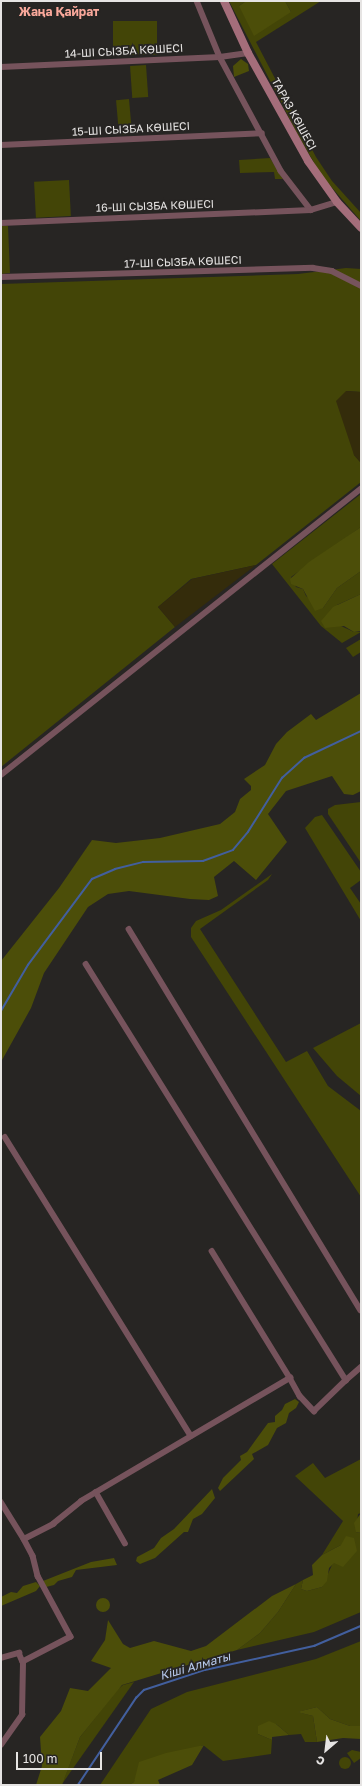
<!DOCTYPE html>
<html>
<head>
<meta charset="utf-8">
<style>
	body { margin:0 }
	#map { position:relative; width:362px; height:1786px; overflow:hidden; background:#272523; font-family:"Golos Text",sans-serif }
	div>[style] { position:absolute }
	.green>* { inset:0; background:#434507; transform-origin:0 0 }
	.round { border-radius:50% }
	.forest>* { inset:0; background:#4c4e09 }
	.sand>* { inset:0; background:#342c0b }
	.stream>* { height:1.5px; margin:-0.75px; padding:0 0.75px; transform-origin:0.75px; border-radius:0.75px; background:#425f9e }
	.street>* { height:5.5px; margin:-2.75px; padding:0 2.75px; transform-origin:2.75px; border-radius:2.75px; background:#76535c }
	.secondary>* { height:8px; margin:-4px; padding:0 4px; transform-origin:4px; border-radius:4px; background:#a46d7a }
	span { translate:-50% -50%; white-space:nowrap; text-align:center; line-height:1.15; -webkit-text-stroke:3.5px #272523; paint-order:stroke }
	.street-label { font-size:11px; color:#e6e4e3 }
	.neighbourhood-label { font-size:12px; color:#faa89b; font-weight:700 }
	.water-label { font-size:12px; color:#b9cbef; font-style:italic }
	.frame { position:absolute; inset:0; border:2px solid #e6e4e3; pointer-events:none }
	.north { position:absolute; left:306px; top:1730px; width:40px; height:40px; -webkit-text-stroke:3px #272523; paint-order:stroke; rotate:208deg; font-size:11px; font-weight:700; line-height:16px; text-align:center; color:#e6e4e3 }
	.north::after { content:''; display:block; margin:auto; width:14px; height:18px; background:#e6e4e3; clip-path:polygon(50% 0,100% 100%,50% 72%,0 100%) }
	.scale { position:absolute; left:16px; top:1752px; width:86px; height:18px; box-sizing:border-box; border:2px solid #e6e4e3; border-top:0; padding-left:5px; font-size:12px; line-height:14px; white-space:nowrap; color:#e6e4e3; -webkit-text-stroke:3px #272523; paint-order:stroke }
</style>
</head>
<body>
<div id="map">
	<div class="green">
		<i style="clip-path:polygon(229px 1px,246px 1px,239px 6px,291px 12px,285px 1px,321px 1px,256px 42px,316px 157px,332px 181px,361px 213px,361px 221px,321px 175px,296px 131px)"></i>
		<i style="left:157px;top:21px;width:34px;height:44px;rotate:90deg"></i>
		<i style="left:146px;top:65px;width:32px;height:16px;rotate:86deg"></i>
		<i style="left:129px;top:99px;width:35px;height:13px;rotate:85deg"></i>
		<i style="clip-path:polygon(270px 158px,283px 179px,275px 179px,274px 172px,240px 173px,239px 160px)"></i>
		<i style="left:69px;top:180px;width:36px;height:35px;rotate:87deg"></i>
		<i style="clip-path:polygon(1px 226px,8px 226px,10px 273px,1px 274px)"></i>
		<i style="clip-path:polygon(346px 268px,361px 269px,361px 392px,346px 391px,354px 455px,361px 463px,361px 482px,256px 565px,191px 579px,158px 607px,175px 627px,1px 767px,1px 284px,298px 274px)"></i>
		<i style="clip-path:polygon(361px 494px,361px 527px,291px 577px,296px 587px,303px 589px,306px 596px,323px 608px,337px 588px,361px 571px,361px 594px,337px 605px,341px 626px,354px 632px,361px 632px,342px 643px,321px 626px,272px 564px)"></i>
		<i style="clip-path:polygon(361px 639px,361px 652px,353px 657px,346px 648px)"></i>
		<i style="clip-path:polygon(361px 802px,361px 863px,328px 814px,328px 809px,335px 805px)"></i>
		<i style="clip-path:polygon(322px 815px,361px 872px,361px 880px,350px 888px,361px 904px,361px 921px,305px 828px,315px 817px)"></i>
		<i style="clip-path:polygon(272px 874px,268px 880px,200px 929px,286px 1062px,307px 1051px,328px 1086px,361px 1111px,361px 1197px,191px 937px,191px 928px,196px 921px,221px 910px)"></i>
		<i style="clip-path:polygon(361px 1023px,361px 1096px,337px 1076px,313px 1048px)"></i>
		<i style="clip-path:polygon(361px 1459px,361px 1513px,358px 1514px,356px 1532px,361px 1533px,361px 1612px,314px 1632px,237px 1650px,260px 1633px,278px 1612px,296px 1584px,303px 1580px,301px 1589px,307px 1591px,322px 1587px,341px 1545px,322px 1555px,343px 1521px,295px 1476px,313px 1463px,325px 1478px)"></i>
		<i style="clip-path:polygon(361px 1641px,361px 1726px,350px 1726px,330px 1719px,317px 1707px,298px 1712px,313px 1716px,317px 1742px,305px 1742px,301px 1734px,289px 1735px,276px 1724px,258px 1734px,272px 1740px,271px 1754px,223px 1761px,203px 1745px,138px 1773px,134px 1782px,129px 1785px,100px 1785px,151px 1709px,187px 1692px,316px 1659px)"></i>
		<i style="clip-path:polygon(134px 1682px,62px 1784px,80px 1737px,117px 1690px,123px 1685px)"></i>
		<i style="clip-path:polygon(352px 1750px,361px 1752px,361px 1758px,354px 1763px,347px 1753px)"></i>
		<i class="round" style="left:339px;top:1757px;width:12px;height:12px"></i>
	</div>
	<div class="forest">
		<i style="clip-path:polygon(246px 1px,285px 1px,291px 12px,254px 36px,239px 6px)"></i>
		<i style="clip-path:polygon(241px 59px,248px 64px,249px 71px,234px 77px,233px 66px)"></i>
		<i style="clip-path:polygon(361px 527px,361px 571px,337px 588px,323px 608px,315px 611px,303px 589px,291px 584px,290px 579px,309px 562px)"></i>
		<i style="clip-path:polygon(361px 594px,361px 631px,354px 632px,344px 626px,325px 628px,321px 621px,333px 607px)"></i>
		<i style="clip-path:polygon(361px 693px,361px 791px,353px 795px,344px 794px,332px 776px,286px 791px,268px 814px,287px 842px,256px 880px,234px 861px,214px 877px,218px 896px,209px 900px,190px 899px,129px 891px,108px 894px,88px 907px,44px 973px,31px 1008px,1px 1062px,1px 961px,59px 888px,92px 840px,116px 843px,160px 838px,220px 824px,235px 812px,240px 799px,251px 790px,251px 786px,244px 779px,265px 765px,276px 744px,287px 732px,311px 714px,316px 720px)"></i>
		<i style="clip-path:polygon(295px 1399px,299px 1402px,296px 1408px,289px 1413px,286px 1423px,277px 1428px,268px 1445px,252px 1454px,254px 1459px,220px 1491px,218px 1488px,223px 1478px,241px 1460px,240px 1456px,247px 1452px,268px 1423px,275px 1422px,275px 1416px,282px 1410px,285px 1404px)"></i>
		<i style="clip-path:polygon(212px 1489px,215px 1498px,202px 1514px,193px 1519px,188px 1532px,184px 1532px,155px 1558px,140px 1564px,136px 1561px,137px 1557px,154px 1548px,161px 1538px,174px 1529px)"></i>
		<i style="clip-path:polygon(361px 1513px,361px 1533px,356px 1532px,354px 1523px)"></i>
		<i style="clip-path:polygon(346px 1536px,354px 1538px,357px 1551px,343px 1567px,334px 1563px,329px 1568px,327px 1581px,322px 1587px,307px 1591px,301px 1589px,303px 1580px,313px 1575px,312px 1565px,322px 1555px,341px 1545px)"></i>
		<i style="clip-path:polygon(114px 1558px,117px 1565px,76px 1570px,72px 1577px,58px 1581px,54px 1585px,46px 1587px,43px 1581px,91px 1562px)"></i>
		<i style="clip-path:polygon(36px 1582px,40px 1586px,36px 1591px,1px 1606px,1px 1597px,11px 1592px,17px 1593px,23px 1586px)"></i>
		<i style="clip-path:polygon(296px 1584px,278px 1612px,260px 1633px,237px 1650px,122px 1685px,80px 1737px,62px 1785px,36px 1785px,42px 1766px,40px 1737px,61px 1711px,70px 1688px,88px 1691px,111px 1668px,91px 1661px,105px 1640px,108px 1620px,123px 1644px,130px 1648px,154px 1641px,191px 1651px,206px 1646px,272px 1596px)"></i>
		<i class="round" style="left:96px;top:1598px;width:14px;height:14px"></i>
		<i style="clip-path:polygon(317px 1707px,330px 1719px,350px 1726px,361px 1726px,361px 1739px,343px 1738px,317px 1742px,313px 1716px,297px 1712px)"></i>
		<i style="clip-path:polygon(269px 1721px,276px 1724px,289px 1735px,272px 1737px,272px 1740px,258px 1734px,258px 1726px)"></i>
		<i style="clip-path:polygon(204px 1745px,192px 1765px,158px 1780px,160px 1785px,129px 1785px,134px 1782px,139px 1762px,166px 1753px)"></i>
	</div>
	<div class="sand">
		<i style="clip-path:polygon(346px 391px,361px 392px,361px 463px,354px 455px,336px 401px)"></i>
		<i style="clip-path:polygon(256px 565px,175px 627px,158px 607px,192px 579px)"></i>
	</div>
	<div class="stream">
		<i style="left:1px;top:1011px;width:53px;rotate:-59.6deg"></i>
		<i style="left:28px;top:965px;width:107px;rotate:-53.3deg"></i>
		<i style="left:92px;top:879px;width:25px;rotate:-23deg"></i>
		<i style="left:115px;top:869px;width:29px;rotate:-14deg"></i>
		<i style="left:143px;top:862px;width:60px;rotate:-1deg"></i>
		<i style="left:203px;top:861px;width:32px;rotate:-20deg"></i>
		<i style="left:233px;top:850px;width:23px;rotate:-50deg"></i>
		<i style="left:248px;top:832px;width:64px;rotate:-57.8deg"></i>
		<i style="left:282px;top:778px;width:30px;rotate:-42deg"></i>
		<i style="left:304px;top:758px;width:63px;rotate:-25.3deg"></i>
		<i style="left:78px;top:1785px;width:105px;rotate:-56.3deg"></i>
		<i style="left:136px;top:1698px;width:11px;rotate:-45deg"></i>
		<i style="left:144px;top:1690px;width:64px;rotate:-18.2deg"></i>
		<i style="left:205px;top:1670px;width:112px;rotate:-12.4deg"></i>
		<i style="left:314px;top:1646px;width:51px;rotate:-23.1deg"></i>
	</div>
	<div class="street">
		<i style="left:197px;top:1px;width:61px;rotate:67.7deg"></i>
		<i style="left:220px;top:57px;width:129px;rotate:61.8deg"></i>
		<i style="left:281px;top:171px;width:49px;rotate:52.4deg"></i>
		<i style="left:1px;top:67px;width:219px;rotate:-2.6deg"></i>
		<i style="left:220px;top:57px;width:28px;rotate:-8deg"></i>
		<i style="left:1px;top:145px;width:261px;rotate:-2.6deg"></i>
		<i style="left:1px;top:223px;width:310px;rotate:-2.4deg"></i>
		<i style="left:311px;top:210px;width:27px;rotate:-17deg"></i>
		<i style="left:1px;top:277px;width:312px;rotate:-1.7deg"></i>
		<i style="left:313px;top:268px;width:19px;rotate:9deg"></i>
		<i style="left:332px;top:271px;width:33px;rotate:27deg"></i>
		<i style="left:1px;top:775px;width:460px;rotate:-38.5deg"></i>
		<i style="left:129px;top:929px;width:446px;rotate:58.7deg"></i>
		<i style="left:86px;top:964px;width:491px;rotate:58deg"></i>
		<i style="left:346px;top:1380px;width:20px;rotate:-41deg"></i>
		<i style="left:5px;top:1137px;width:352px;rotate:58.1deg"></i>
		<i style="left:212px;top:1251px;width:149px;rotate:58.4deg"></i>
		<i style="left:96px;top:1492px;width:59px;rotate:60.4deg"></i>
		<i style="left:1px;top:1502px;width:44px;rotate:58.1deg"></i>
		<i style="left:24px;top:1539px;width:19px;rotate:62deg"></i>
		<i style="left:33px;top:1556px;width:21px;rotate:76deg"></i>
		<i style="left:38px;top:1576px;width:69px;rotate:61.6deg"></i>
		<i style="left:71px;top:1637px;width:54px;rotate:152.5deg"></i>
		<i style="left:24px;top:1539px;width:33px;rotate:-27deg"></i>
		<i style="left:53px;top:1524px;width:36px;rotate:-39deg"></i>
		<i style="left:81px;top:1501px;width:243px;rotate:-30.5deg"></i>
		<i style="left:290px;top:1378px;width:21px;rotate:61deg"></i>
		<i style="left:300px;top:1396px;width:21px;rotate:47deg"></i>
		<i style="left:314px;top:1411px;width:45px;rotate:-44.1deg"></i>
		<i style="left:1px;top:1658px;width:19px;rotate:-16deg"></i>
		<i style="left:19px;top:1653px;width:10px;rotate:66deg"></i>
		<i style="left:1px;top:1745px;width:37px;rotate:-55deg"></i>
		<i style="left:22px;top:1715px;width:53px;rotate:-88.9deg"></i>
	</div>
	<div class="secondary">
		<i style="left:224px;top:1px;width:57px;rotate:65.2deg"></i>
		<i style="left:248px;top:53px;width:124px;rotate:60.9deg"></i>
		<i style="left:308px;top:161px;width:50px;rotate:54.7deg"></i>
		<i style="left:337px;top:202px;width:35px;rotate:47deg"></i>
	</div>
	<div class="street-label">
		<span style="left:124px;top:51px;rotate:-3deg">14-ШІ СЫЗБА КӨШЕСІ</span>
		<span style="left:294px;top:114px;rotate:61deg">ТАРАЗ КӨШЕСІ</span>
		<span style="left:131px;top:129px;rotate:-3deg">15-ШІ СЫЗБА КӨШЕСІ</span>
		<span style="left:155px;top:206px;rotate:-2deg">16-ШІ СЫЗБА КӨШЕСІ</span>
		<span style="left:183px;top:262px;rotate:-2deg">17-ШІ СЫЗБА КӨШЕСІ</span>
	</div>
	<div class="neighbourhood-label">
		<span style="left:59px;top:12px">Жаңа Қайрат</span>
	</div>
	<div class="water-label">
		<span style="left:195px;top:1666px;rotate:-16deg">Кіші Алматы</span>
	</div>
	<div class="frame"></div>
	<div class="north">С</div>
	<div class="scale">100 m</div>
</div>
</body>
</html>
